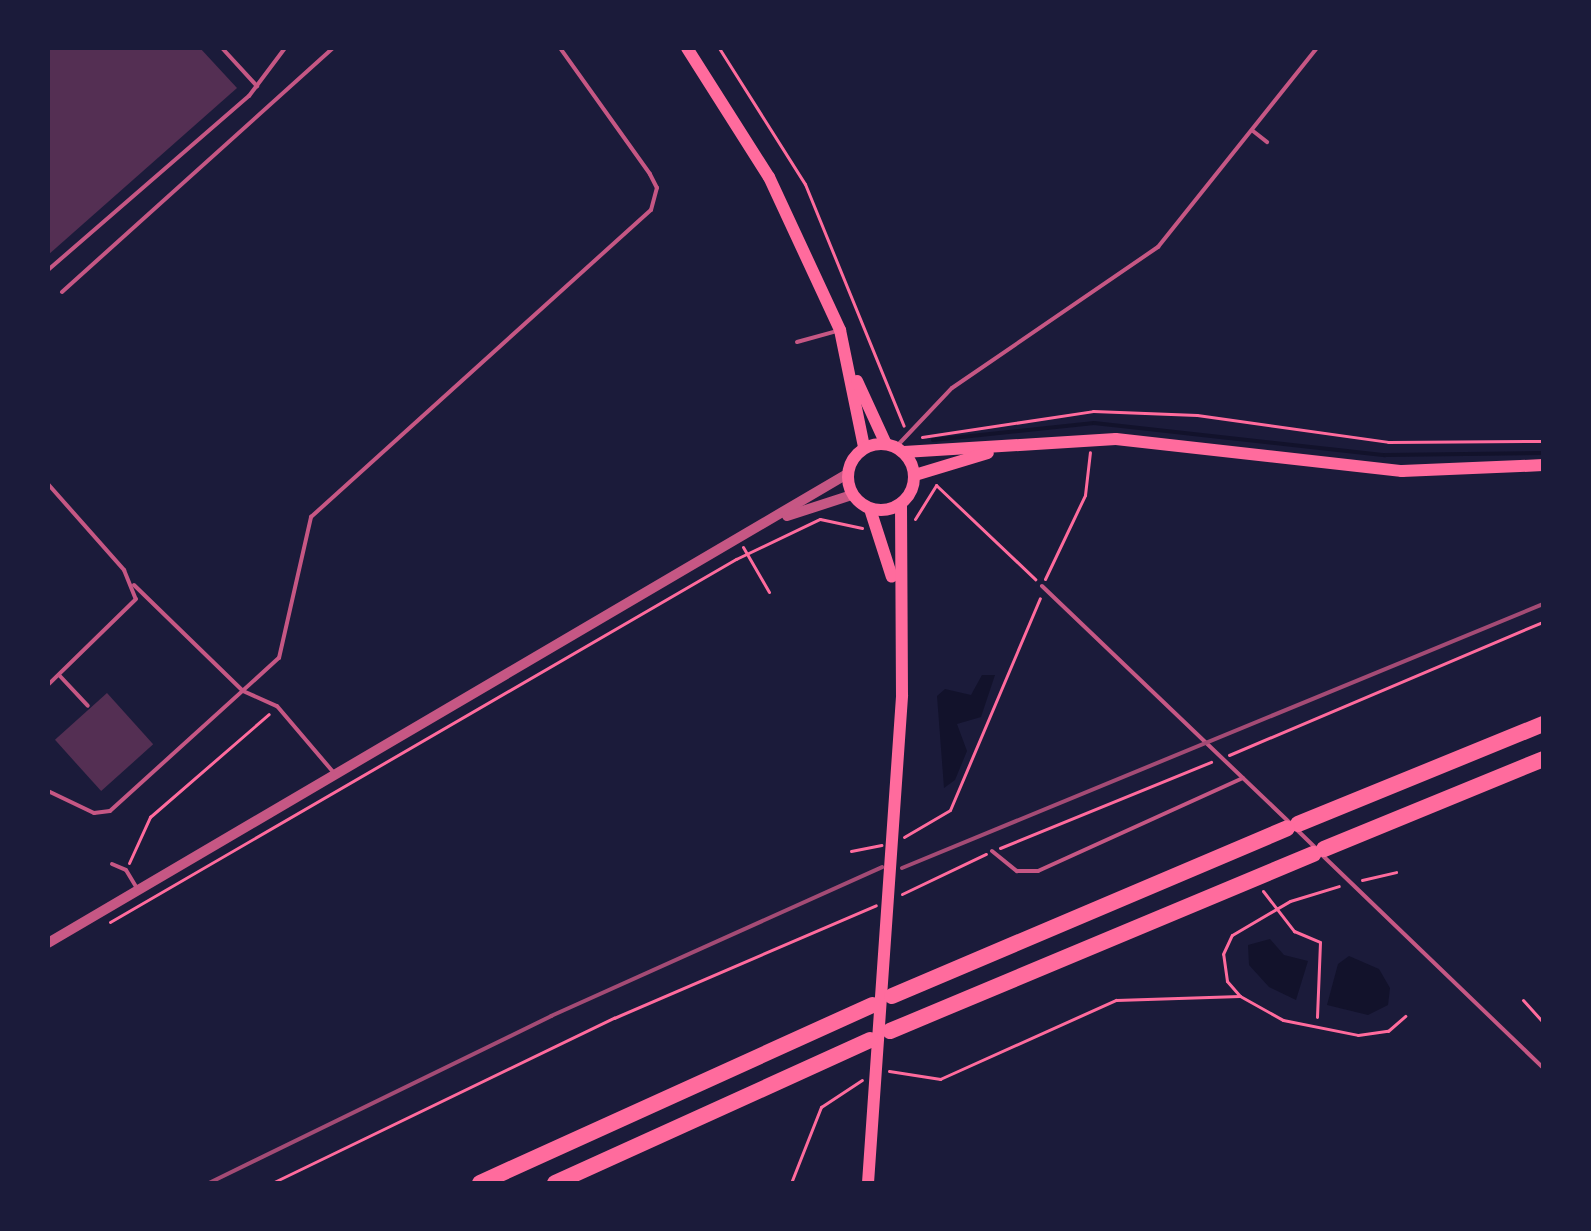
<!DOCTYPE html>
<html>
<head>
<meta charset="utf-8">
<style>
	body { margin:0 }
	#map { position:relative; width:1591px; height:1231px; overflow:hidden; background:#1b1b3a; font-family:"IBM Plex Sans",sans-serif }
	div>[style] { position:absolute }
	.water>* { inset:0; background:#12122b }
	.stream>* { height:4px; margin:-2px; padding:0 2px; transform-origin:2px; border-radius:2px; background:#12122b }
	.building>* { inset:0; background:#542f53; transform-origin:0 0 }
	.path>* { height:3px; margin:-1.5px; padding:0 1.5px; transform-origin:1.5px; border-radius:1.5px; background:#ff6b9d }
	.service>* { height:4px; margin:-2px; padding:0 2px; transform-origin:2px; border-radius:2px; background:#c65784 }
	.tertiary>* { height:10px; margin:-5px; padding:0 5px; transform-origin:5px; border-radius:5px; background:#c65784 }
	.secondary>* { height:12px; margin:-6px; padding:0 6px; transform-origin:6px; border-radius:6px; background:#ff6b9d }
	.secondary>.ring { margin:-6px; padding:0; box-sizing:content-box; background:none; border:12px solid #ff6b9d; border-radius:50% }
	.motorway>* { height:16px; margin:-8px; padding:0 8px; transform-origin:8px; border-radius:8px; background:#ff6b9d }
	.rail>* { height:4px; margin:-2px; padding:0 2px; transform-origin:2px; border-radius:2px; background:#a44b75 }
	span { translate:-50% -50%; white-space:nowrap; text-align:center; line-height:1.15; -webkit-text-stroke:6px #1b1b3a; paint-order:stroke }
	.frame { position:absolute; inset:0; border:50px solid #1b1b3a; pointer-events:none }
</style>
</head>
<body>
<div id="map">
	<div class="water">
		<i style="clip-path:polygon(982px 675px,995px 675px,981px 717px,957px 724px,967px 751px,955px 780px,944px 788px,937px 696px,945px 689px,971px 695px)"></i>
		<i style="clip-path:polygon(1270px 939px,1284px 955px,1308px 961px,1296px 1000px,1269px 987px,1249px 965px,1248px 945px)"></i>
		<i style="clip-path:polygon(1349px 956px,1379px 969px,1390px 988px,1388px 1005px,1368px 1015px,1327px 1005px,1338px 964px)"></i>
	</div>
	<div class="stream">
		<i style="left:933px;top:440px;width:162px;rotate:-6deg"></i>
		<i style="left:1094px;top:423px;width:293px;rotate:6.3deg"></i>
		<i style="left:1385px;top:455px;width:158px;rotate:-0.7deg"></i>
	</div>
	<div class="building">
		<i style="clip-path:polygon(48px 48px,200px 48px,237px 88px,48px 255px)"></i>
		<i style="left:107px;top:693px;width:69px;height:70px;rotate:48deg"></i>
	</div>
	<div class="path">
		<i style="left:719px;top:48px;width:161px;rotate:57.7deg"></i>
		<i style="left:805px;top:184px;width:261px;rotate:67.8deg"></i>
		<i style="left:922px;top:437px;width:173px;rotate:-8.6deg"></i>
		<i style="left:1093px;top:411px;width:104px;rotate:2.2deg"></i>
		<i style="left:1197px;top:415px;width:193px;rotate:8deg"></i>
		<i style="left:1388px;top:442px;width:155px;rotate:-0.4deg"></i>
		<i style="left:936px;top:485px;width:137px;rotate:43.5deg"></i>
		<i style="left:915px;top:519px;width:40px;rotate:-58deg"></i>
		<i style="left:743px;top:547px;width:52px;rotate:60deg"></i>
		<i style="left:1045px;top:579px;width:93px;rotate:-64.5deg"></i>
		<i style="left:1085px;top:495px;width:43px;rotate:-83.4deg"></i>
		<i style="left:1229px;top:755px;width:341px;rotate:-23deg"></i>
		<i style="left:904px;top:837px;width:53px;rotate:-30.4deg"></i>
		<i style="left:950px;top:810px;width:230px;rotate:-67deg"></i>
		<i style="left:1000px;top:848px;width:228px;rotate:-22.2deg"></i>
		<i style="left:851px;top:851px;width:31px;rotate:-11deg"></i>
		<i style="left:129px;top:863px;width:51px;rotate:-65.5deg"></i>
		<i style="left:150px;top:817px;width:157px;rotate:-40.9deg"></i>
		<i style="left:1362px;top:880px;width:35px;rotate:-13deg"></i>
		<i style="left:1263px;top:891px;width:51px;rotate:52.2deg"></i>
		<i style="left:1294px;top:931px;width:28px;rotate:23deg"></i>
		<i style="left:1320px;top:942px;width:75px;rotate:92.3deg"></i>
		<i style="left:902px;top:894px;width:93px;rotate:-25.5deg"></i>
		<i style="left:110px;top:922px;width:724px;rotate:-30.11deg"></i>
		<i style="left:736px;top:559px;width:93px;rotate:-25.5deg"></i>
		<i style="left:820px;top:519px;width:43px;rotate:12.1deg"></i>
		<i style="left:1240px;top:996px;width:20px;rotate:-131deg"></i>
		<i style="left:1227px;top:981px;width:27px;rotate:-98deg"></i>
		<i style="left:1223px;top:954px;width:21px;rotate:-65deg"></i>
		<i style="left:1232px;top:935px;width:67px;rotate:-30.4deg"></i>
		<i style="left:1290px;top:901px;width:51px;rotate:-17deg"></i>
		<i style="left:1523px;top:1000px;width:30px;rotate:48deg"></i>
		<i style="left:889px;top:1071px;width:52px;rotate:8.9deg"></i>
		<i style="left:940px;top:1079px;width:193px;rotate:-24.2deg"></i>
		<i style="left:1116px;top:1000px;width:124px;rotate:-1.8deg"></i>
		<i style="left:1240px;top:996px;width:49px;rotate:29.2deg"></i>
		<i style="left:1283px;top:1020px;width:76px;rotate:11.3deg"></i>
		<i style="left:1358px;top:1035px;width:30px;rotate:-8deg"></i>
		<i style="left:1388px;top:1031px;width:23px;rotate:-41deg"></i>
		<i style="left:272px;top:1183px;width:380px;rotate:-25.8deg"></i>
		<i style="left:614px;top:1018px;width:285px;rotate:-23.3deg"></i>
		<i style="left:791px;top:1183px;width:82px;rotate:-68.5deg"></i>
		<i style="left:821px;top:1107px;width:49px;rotate:-33.4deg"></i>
	</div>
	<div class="service">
		<i style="left:222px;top:48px;width:52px;rotate:47.4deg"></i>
		<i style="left:1253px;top:131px;width:18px;rotate:38deg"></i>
		<i style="left:48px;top:270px;width:266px;rotate:-40.9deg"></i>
		<i style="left:249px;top:96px;width:60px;rotate:-53.1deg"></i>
		<i style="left:62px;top:292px;width:365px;rotate:-42deg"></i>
		<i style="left:797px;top:342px;width:41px;rotate:-15.4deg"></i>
		<i style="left:896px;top:447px;width:81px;rotate:-46.5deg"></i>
		<i style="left:952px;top:388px;width:250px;rotate:-34.4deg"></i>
		<i style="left:1158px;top:247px;width:255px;rotate:-51.4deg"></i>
		<i style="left:48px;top:484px;width:115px;rotate:48.5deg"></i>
		<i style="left:124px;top:570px;width:31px;rotate:68deg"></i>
		<i style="left:136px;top:599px;width:123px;rotate:135.7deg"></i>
		<i style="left:134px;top:585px;width:152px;rotate:44.2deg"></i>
		<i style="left:243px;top:691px;width:37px;rotate:24deg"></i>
		<i style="left:277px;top:706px;width:88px;rotate:49.6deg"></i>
		<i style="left:1042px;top:586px;width:342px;rotate:43.7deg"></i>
		<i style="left:59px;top:675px;width:42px;rotate:46.9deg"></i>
		<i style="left:48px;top:791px;width:51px;rotate:25.6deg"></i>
		<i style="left:94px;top:813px;width:16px;rotate:-7deg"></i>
		<i style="left:110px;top:811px;width:228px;rotate:-42.2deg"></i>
		<i style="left:279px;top:658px;width:145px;rotate:-77.2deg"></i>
		<i style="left:311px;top:517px;width:458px;rotate:-42.1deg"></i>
		<i style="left:651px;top:210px;width:23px;rotate:-75deg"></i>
		<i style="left:657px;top:188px;width:16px;rotate:-117deg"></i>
		<i style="left:650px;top:174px;width:155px;rotate:-125.5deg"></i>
		<i style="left:1295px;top:828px;width:28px;rotate:44deg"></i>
		<i style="left:992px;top:851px;width:32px;rotate:39deg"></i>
		<i style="left:1017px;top:871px;width:21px"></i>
		<i style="left:1038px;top:871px;width:225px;rotate:-24.4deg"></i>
		<i style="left:1321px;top:854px;width:308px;rotate:43.9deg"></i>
		<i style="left:112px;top:864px;width:15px;rotate:23deg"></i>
		<i style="left:126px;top:870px;width:21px;rotate:59deg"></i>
	</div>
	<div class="tertiary">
		<i style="left:787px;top:516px;width:68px;rotate:-17.9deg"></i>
		<i style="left:48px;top:943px;width:926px;rotate:-30.41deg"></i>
	</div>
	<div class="secondary">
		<i style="left:687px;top:48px;width:153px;rotate:57.6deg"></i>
		<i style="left:769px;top:177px;width:169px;rotate:65.1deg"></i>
		<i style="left:840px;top:330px;width:119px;rotate:78.4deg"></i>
		<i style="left:857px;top:381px;width:69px;rotate:65.3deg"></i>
		<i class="ring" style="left:848px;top:444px;width:54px;height:54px"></i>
		<i style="left:904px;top:452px;width:212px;rotate:-3.5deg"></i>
		<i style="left:1116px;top:439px;width:288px;rotate:6.4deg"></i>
		<i style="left:1402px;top:471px;width:141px;rotate:-2.4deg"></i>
		<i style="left:915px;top:475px;width:76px;rotate:-16.8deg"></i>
		<i style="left:870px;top:509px;width:71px;rotate:72.1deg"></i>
		<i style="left:868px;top:1183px;width:489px;rotate:-86deg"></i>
		<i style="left:902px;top:695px;width:191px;rotate:-90.3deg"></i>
	</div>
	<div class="motorway">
		<i style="left:1298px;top:824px;width:265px;rotate:-22.2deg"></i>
		<i style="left:1324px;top:849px;width:237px;rotate:-22.3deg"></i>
		<i style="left:892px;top:996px;width:429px;rotate:-23deg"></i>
		<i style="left:890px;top:1031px;width:459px;rotate:-22.7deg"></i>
		<i style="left:480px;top:1183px;width:431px;rotate:-24.4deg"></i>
		<i style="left:555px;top:1183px;width:346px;rotate:-24.4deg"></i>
	</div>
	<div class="rail">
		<i style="left:902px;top:868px;width:693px;rotate:-22.38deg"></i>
		<i style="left:209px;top:1183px;width:381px;rotate:-26deg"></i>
		<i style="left:551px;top:1016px;width:363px;rotate:-24.2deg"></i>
	</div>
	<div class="frame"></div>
</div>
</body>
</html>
